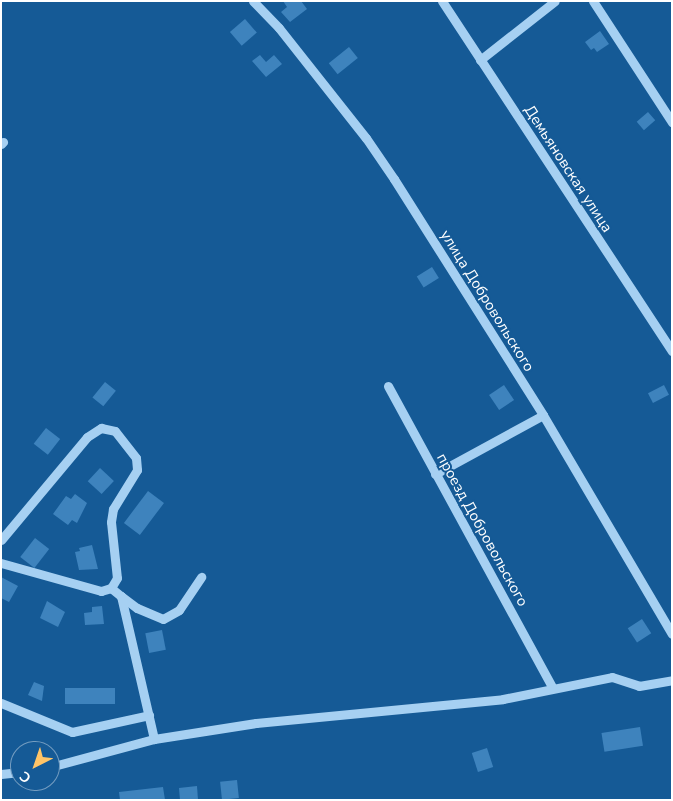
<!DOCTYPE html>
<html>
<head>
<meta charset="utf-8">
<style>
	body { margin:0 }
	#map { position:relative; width:673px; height:801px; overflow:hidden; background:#155a96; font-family:"Nunito Sans",sans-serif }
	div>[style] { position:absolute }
	.building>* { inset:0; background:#3e83bd; transform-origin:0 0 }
	.minor>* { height:9px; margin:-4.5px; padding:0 4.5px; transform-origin:4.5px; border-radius:4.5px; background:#a6d0f2 }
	span { translate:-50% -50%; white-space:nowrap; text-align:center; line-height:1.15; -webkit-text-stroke:4px #155a96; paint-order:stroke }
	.street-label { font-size:15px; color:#fff }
	.frame { position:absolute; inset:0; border:2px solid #fff; pointer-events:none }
	.north { position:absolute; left:10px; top:741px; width:50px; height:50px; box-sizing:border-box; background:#155a96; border:1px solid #739cc0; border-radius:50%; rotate:221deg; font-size:14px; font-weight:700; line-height:20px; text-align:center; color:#fff }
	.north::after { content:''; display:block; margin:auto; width:18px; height:22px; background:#ffc467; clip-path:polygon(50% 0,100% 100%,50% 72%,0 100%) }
</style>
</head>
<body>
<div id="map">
	<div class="building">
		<i style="clip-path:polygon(283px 1px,301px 1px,307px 9px,290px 22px,281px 12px,287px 7px)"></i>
		<i style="left:245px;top:19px;width:18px;height:20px;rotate:49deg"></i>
		<i style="clip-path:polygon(600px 31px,609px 44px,597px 52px,594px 48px,591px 50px,585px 42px)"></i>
		<i style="left:349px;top:47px;width:14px;height:26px;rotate:51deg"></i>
		<i style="clip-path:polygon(260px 55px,266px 62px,274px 55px,282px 64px,266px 77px,252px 61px)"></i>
		<i style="left:648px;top:112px;width:11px;height:15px;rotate:49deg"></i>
		<i style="left:432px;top:267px;width:13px;height:18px;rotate:58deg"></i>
		<i style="left:105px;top:382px;width:14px;height:20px;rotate:39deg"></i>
		<i style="left:504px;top:385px;width:18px;height:18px;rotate:56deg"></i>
		<i style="left:664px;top:385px;width:11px;height:18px;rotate:63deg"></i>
		<i style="left:46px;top:428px;width:18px;height:20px;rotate:38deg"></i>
		<i style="left:100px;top:468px;width:19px;height:18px;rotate:43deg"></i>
		<i style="left:148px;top:491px;width:20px;height:40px;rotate:37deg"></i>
		<i style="clip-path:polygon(75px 494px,87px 503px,77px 523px,72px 520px,68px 525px,53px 514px,66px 496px,71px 499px)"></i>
		<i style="left:35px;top:538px;width:18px;height:24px;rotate:38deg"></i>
		<i style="clip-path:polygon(92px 545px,98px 569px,79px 570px,75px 552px,80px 551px,79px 548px)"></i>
		<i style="clip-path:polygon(1px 577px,18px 586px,9px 602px,1px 598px)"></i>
		<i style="clip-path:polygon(47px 601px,65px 612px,58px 627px,40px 618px)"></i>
		<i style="clip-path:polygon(102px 606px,104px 624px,85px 625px,84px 613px,92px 612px,92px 607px)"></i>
		<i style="left:642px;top:619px;width:17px;height:17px;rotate:57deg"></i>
		<i style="left:162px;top:630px;width:20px;height:17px;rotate:79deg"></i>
		<i style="clip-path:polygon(34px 682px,44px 686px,42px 701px,28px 695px)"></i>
		<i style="left:65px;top:688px;width:50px;height:16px"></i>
		<i style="left:640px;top:727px;width:19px;height:39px;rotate:81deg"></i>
		<i style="left:487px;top:748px;width:20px;height:16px;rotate:72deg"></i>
		<i style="left:237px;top:780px;width:18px;height:17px;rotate:84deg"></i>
		<i style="clip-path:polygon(197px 786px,198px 800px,180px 800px,179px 788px)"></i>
		<i style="clip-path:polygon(163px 787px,165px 800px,120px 800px,119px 792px)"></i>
	</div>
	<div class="minor">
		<i style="left:253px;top:1px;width:37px;rotate:46deg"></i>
		<i style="left:279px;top:28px;width:140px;rotate:51.7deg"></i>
		<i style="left:366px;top:138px;width:50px;rotate:55.7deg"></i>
		<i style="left:394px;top:179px;width:279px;rotate:57.7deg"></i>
		<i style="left:543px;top:415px;width:254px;rotate:59.5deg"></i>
		<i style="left:442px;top:1px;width:419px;rotate:56.7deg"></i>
		<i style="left:593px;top:1px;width:145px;rotate:56.9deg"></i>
		<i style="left:480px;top:60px;width:95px;rotate:-38.2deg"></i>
		<i style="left:1px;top:144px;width:3px;rotate:-45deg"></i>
		<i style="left:388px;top:386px;width:343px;rotate:61.4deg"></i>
		<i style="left:435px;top:474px;width:123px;rotate:-28.6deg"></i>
		<i style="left:1px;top:540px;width:134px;rotate:-50.1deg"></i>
		<i style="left:87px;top:437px;width:17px;rotate:-33deg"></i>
		<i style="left:101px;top:428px;width:14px;rotate:12deg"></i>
		<i style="left:115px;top:431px;width:34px;rotate:52deg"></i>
		<i style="left:136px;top:458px;width:12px;rotate:85deg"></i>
		<i style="left:137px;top:470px;width:46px;rotate:121.6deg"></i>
		<i style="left:113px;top:509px;width:13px;rotate:99deg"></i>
		<i style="left:111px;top:522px;width:56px;rotate:83.9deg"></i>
		<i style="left:117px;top:578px;width:12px;rotate:121deg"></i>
		<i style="left:1px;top:563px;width:104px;rotate:15.6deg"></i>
		<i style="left:101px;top:591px;width:10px;rotate:-17deg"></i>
		<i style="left:111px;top:588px;width:13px;rotate:39deg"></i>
		<i style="left:121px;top:596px;width:147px;rotate:77deg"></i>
		<i style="left:121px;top:596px;width:20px;rotate:37deg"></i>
		<i style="left:137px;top:608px;width:28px;rotate:23deg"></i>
		<i style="left:163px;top:619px;width:18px;rotate:-29deg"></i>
		<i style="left:179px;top:610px;width:40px;rotate:-56deg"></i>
		<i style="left:1px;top:703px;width:77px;rotate:22.2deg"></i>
		<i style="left:72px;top:732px;width:79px;rotate:-12.4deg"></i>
		<i style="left:50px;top:767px;width:108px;rotate:-15.1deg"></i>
		<i style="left:154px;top:739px;width:103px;rotate:-8.9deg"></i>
		<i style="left:256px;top:723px;width:248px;rotate:-5.5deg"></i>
		<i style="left:503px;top:699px;width:111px;rotate:-11.4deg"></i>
		<i style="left:612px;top:677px;width:28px;rotate:18deg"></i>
		<i style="left:639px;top:686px;width:34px;rotate:-10deg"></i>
		<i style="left:1px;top:774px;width:19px;rotate:-6deg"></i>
	</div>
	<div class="street-label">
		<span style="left:568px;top:169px;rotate:57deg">Демьяновская улица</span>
		<span style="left:487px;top:301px;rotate:58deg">улица Добровольского</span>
		<span style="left:482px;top:530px;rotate:61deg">проезд Добровольского</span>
	</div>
	<div class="frame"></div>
	<div class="north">С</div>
</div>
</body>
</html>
